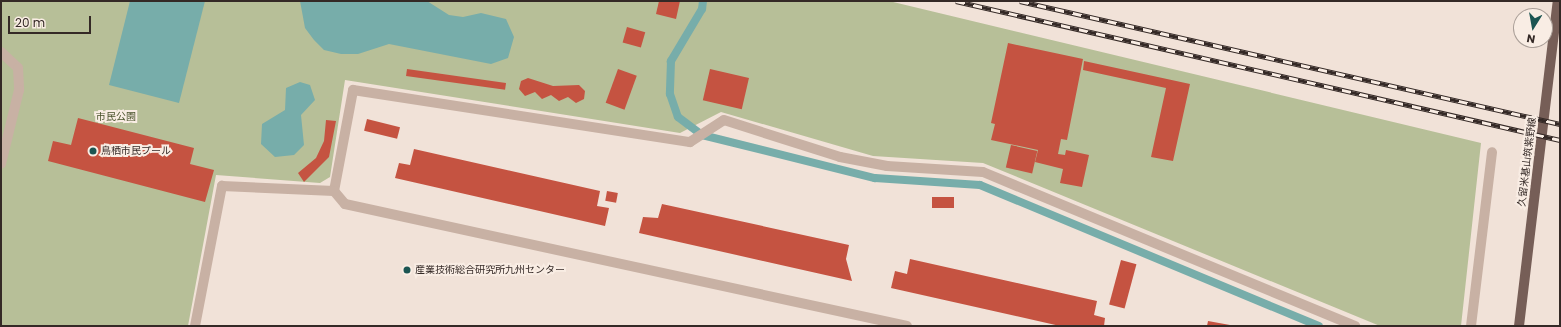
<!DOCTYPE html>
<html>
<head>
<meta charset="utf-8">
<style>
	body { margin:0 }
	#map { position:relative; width:1561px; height:327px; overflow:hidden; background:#f1e2d8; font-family:Poppins,"Noto Sans JP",sans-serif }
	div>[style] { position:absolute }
	.green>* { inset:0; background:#b7bf98 }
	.water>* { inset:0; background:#77adaa }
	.stream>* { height:8px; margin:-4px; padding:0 4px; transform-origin:4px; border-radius:4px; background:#77adaa }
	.building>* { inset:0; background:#c55341; transform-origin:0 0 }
	.lane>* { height:10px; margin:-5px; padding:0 5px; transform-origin:5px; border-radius:5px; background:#c8b1a4 }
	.street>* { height:10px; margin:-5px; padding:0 5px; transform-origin:5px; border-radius:5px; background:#c8b1a4 }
	.primary>* { height:10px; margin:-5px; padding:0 5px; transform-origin:5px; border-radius:5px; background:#765e57 }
	.rail>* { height:4.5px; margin-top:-2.25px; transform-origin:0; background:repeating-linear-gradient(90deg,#f9ede4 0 9px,#342926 0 18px); box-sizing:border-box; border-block:1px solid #342926 }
	.dots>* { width:11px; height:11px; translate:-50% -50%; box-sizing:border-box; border:2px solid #f9ede4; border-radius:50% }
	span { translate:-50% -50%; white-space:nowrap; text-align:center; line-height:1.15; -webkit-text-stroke:4px #f9ede4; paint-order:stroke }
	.park-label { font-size:10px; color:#48522a }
	.poi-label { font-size:10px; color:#342926 }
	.left { translate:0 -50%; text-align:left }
	.street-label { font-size:10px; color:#342926 }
	.frame { position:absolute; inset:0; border:2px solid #342926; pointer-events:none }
	.north { position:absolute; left:1513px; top:8px; width:40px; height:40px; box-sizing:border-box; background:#f9ede4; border:1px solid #aa9f98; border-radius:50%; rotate:191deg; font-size:11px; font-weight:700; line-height:16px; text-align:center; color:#342926 }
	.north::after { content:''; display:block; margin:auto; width:14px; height:18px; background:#1c5552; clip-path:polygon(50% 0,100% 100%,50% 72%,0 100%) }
	.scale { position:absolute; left:8px; top:16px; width:83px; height:18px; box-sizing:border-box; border:2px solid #342926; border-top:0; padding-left:5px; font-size:12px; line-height:14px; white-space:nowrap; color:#342926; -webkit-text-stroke:3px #f9ede4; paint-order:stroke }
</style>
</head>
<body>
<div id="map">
	<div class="green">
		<i style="clip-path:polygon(1px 1px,889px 1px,1481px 143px,1461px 326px,1380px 326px,983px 163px,873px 156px,721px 112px,680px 133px,345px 80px,330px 177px,320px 183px,216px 175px,188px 326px,1px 326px)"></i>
	</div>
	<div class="water">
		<i style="clip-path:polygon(130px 1px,205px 1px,179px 103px,109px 85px)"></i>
		<i style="clip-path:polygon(300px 1px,427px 1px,449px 15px,463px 17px,481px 13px,506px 19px,514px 37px,508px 58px,491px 64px,389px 44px,358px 54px,341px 54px,324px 50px,314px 40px,305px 28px)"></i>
		<i style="clip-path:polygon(300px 82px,310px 85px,315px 100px,301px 115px,304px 145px,294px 155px,275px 157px,261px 144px,262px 124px,285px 110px,286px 88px)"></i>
	</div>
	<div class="stream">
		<i style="left:703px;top:1px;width:8px;rotate:97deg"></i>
		<i style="left:702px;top:9px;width:61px;rotate:120.8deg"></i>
		<i style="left:671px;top:61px;width:33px;rotate:92deg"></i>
		<i style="left:670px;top:94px;width:24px;rotate:71deg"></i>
		<i style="left:678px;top:117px;width:30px;rotate:37deg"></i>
		<i style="left:702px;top:135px;width:178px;rotate:14deg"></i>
		<i style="left:875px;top:178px;width:105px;rotate:3.8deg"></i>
		<i style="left:980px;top:185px;width:367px;rotate:22.6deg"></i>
	</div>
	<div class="building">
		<i style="clip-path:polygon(659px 1px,680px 1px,676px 19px,656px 14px)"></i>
		<i style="left:627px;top:27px;width:19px;height:16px;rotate:16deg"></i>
		<i style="clip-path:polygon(1008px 43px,1083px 59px,1067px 140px,1061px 139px,1058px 154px,1065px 155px,1066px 150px,1089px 155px,1082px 187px,1060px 183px,1063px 169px,1035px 162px,1038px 150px,991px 140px,995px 124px,991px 123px)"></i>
		<i style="clip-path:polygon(1084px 61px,1190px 84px,1173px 161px,1151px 157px,1166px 88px,1083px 70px)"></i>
		<i style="left:407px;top:69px;width:100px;height:7px;rotate:8deg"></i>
		<i style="left:618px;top:69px;width:20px;height:36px;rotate:20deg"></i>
		<i style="left:710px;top:69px;width:40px;height:32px;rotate:13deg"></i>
		<i style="clip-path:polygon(528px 78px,553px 86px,579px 85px,585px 91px,584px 99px,576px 103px,568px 97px,559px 101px,551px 95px,542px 99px,535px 92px,525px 96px,519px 89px,521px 81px)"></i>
		<i style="clip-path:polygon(78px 118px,194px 148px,190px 164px,214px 170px,205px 202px,48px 161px,53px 141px,71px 145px)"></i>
		<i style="left:367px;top:119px;width:34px;height:12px;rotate:14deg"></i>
		<i style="clip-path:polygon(326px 120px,336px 121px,329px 157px,304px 182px,298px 173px,316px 158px,324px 141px)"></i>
		<i style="left:1011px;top:145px;width:27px;height:23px;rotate:13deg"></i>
		<i style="clip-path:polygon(414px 149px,600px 191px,597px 206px,609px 208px,605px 226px,395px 178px,399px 163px,410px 165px)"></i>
		<i style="left:607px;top:191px;width:11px;height:10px;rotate:10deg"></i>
		<i style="left:932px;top:197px;width:22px;height:11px"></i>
		<i style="clip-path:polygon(662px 204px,849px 245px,846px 259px,852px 281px,639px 233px,643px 217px,658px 218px)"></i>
		<i style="clip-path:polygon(910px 259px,1097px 301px,1094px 315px,1105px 318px,1104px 326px,1060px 326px,891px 288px,895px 271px,907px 274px)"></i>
		<i style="left:1121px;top:260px;width:16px;height:46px;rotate:15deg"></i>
		<i style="clip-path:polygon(1208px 321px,1230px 325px,1229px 326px,1207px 326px)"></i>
	</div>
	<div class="lane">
		<i style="left:1px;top:52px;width:23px;rotate:43deg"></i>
		<i style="left:18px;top:68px;width:22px;rotate:87deg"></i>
		<i style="left:19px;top:90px;width:76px;rotate:103.7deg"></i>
	</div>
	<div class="street">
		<i style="left:334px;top:191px;width:103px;rotate:-79.3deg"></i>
		<i style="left:353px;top:90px;width:341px;rotate:8.8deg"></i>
		<i style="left:690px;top:142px;width:40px;rotate:-32.9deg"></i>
		<i style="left:724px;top:120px;width:122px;rotate:17.7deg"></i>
		<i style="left:840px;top:157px;width:48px;rotate:10.8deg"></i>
		<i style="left:887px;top:166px;width:96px;rotate:3.6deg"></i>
		<i style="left:983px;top:172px;width:403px;rotate:22.5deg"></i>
		<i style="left:195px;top:326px;width:143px;rotate:-79.1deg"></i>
		<i style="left:222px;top:186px;width:112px;rotate:2.6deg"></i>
		<i style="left:334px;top:191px;width:17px;rotate:50deg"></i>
		<i style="left:345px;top:204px;width:575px;rotate:12.25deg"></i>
		<i style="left:1471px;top:326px;width:175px;rotate:-83.1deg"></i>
	</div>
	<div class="primary">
		<i style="left:1519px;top:326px;width:327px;rotate:-83.2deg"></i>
	</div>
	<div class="rail">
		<i style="left:956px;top:1px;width:620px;rotate:12.96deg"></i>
		<i style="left:1020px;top:1px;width:554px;rotate:12.83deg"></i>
	</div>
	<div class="dots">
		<i style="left:93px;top:151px;background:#1c5552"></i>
		<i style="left:407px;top:270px;background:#1c5552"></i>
	</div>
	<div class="park-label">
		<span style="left:116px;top:117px">市民公園</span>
	</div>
	<div class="poi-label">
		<span class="left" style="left:101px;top:151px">鳥栖市民プール</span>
		<span class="left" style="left:415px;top:270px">産業技術総合研究所九州センター</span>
	</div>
	<div class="street-label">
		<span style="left:1527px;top:162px;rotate:-83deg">久留米基山筑紫野線</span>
	</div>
	<div class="frame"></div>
	<div class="north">N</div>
	<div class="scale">20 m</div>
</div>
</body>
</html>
